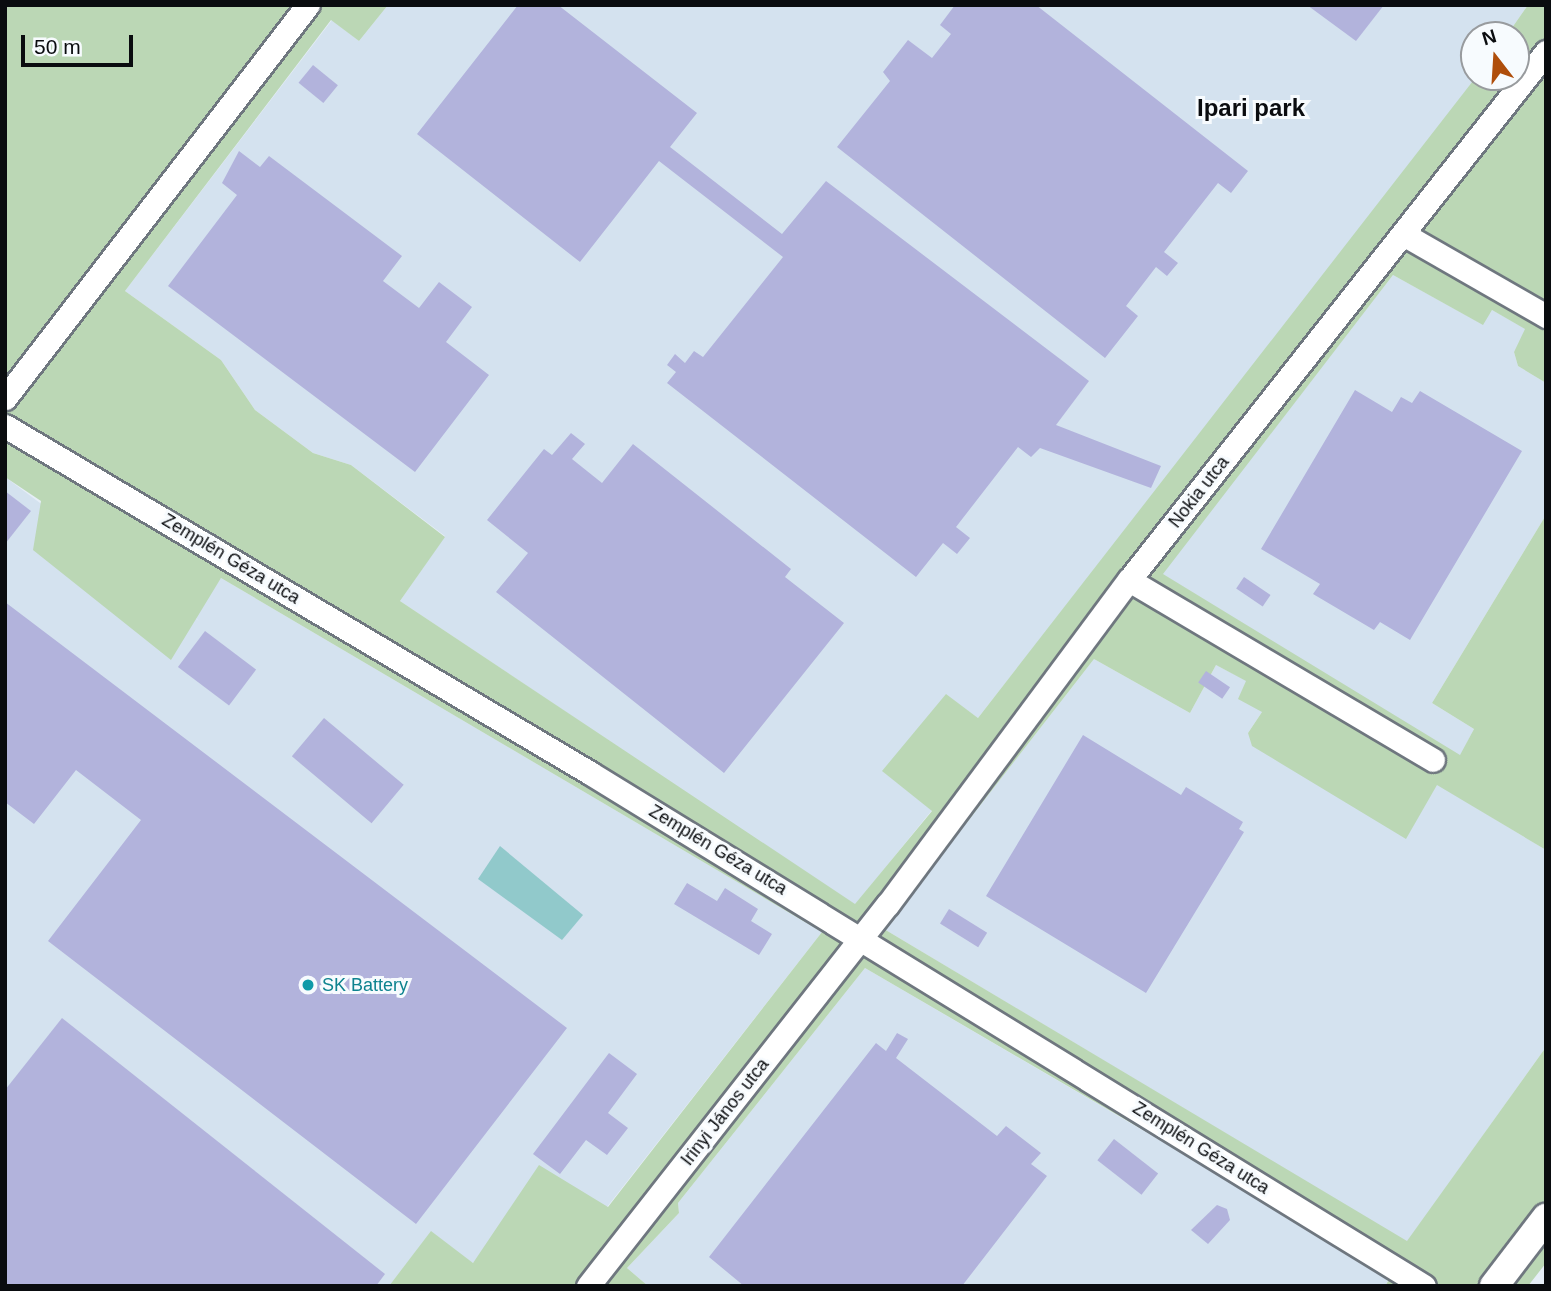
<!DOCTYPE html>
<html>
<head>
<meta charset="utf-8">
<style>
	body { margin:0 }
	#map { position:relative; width:1551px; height:1291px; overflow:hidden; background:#e6eef7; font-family:Arial,sans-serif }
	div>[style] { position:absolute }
	.built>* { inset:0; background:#d4e2ef }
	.green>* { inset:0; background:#bbd7b5 }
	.water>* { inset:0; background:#91c9cb }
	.building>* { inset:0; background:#b2b3dc; transform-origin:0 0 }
	.roads { filter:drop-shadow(2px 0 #6f777f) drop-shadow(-2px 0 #6f777f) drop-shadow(0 2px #6f777f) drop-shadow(0 -2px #6f777f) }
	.minor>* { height:23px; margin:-11.5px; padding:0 11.5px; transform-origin:11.5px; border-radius:11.5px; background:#fff }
	.major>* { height:28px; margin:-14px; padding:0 14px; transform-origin:14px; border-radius:14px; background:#fff }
	.dots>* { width:19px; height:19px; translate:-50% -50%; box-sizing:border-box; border:4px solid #f7fbfe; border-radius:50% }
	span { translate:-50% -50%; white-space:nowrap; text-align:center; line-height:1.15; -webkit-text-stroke:6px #f7fbfe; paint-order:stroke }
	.street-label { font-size:18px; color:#0a0c0f }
	.culture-label { font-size:18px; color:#0d838f }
	.left { translate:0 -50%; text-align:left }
	.district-label { font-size:24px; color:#0a0c0f; font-weight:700 }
	.frame { position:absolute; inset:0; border:7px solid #0a0c0f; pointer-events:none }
	.north { position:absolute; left:1460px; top:21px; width:70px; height:70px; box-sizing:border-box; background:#f7fbfe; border:2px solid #989b9e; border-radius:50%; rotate:343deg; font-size:19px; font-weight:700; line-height:28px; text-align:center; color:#0a0c0f }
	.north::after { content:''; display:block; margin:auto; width:24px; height:32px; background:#af4e0b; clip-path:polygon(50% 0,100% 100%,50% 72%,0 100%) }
	.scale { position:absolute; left:21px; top:35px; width:112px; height:32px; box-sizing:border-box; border:4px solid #0a0c0f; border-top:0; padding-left:9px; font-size:21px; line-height:24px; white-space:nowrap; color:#0a0c0f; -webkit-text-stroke:5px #f7fbfe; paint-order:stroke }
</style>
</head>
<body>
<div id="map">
	<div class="built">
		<i style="clip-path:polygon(388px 5px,1528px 5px,1507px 35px,1474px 35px,1476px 77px,1436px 132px,978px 718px,946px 695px,883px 771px,932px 810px,855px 905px,400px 601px,445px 536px,351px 465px,313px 453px,255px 410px,221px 360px,125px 291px,332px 20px,359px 41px)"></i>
		<i style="clip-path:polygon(1393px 275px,1482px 324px,1492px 310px,1526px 329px,1514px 352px,1518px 366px,1546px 383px,1546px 515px,1432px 703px,1474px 729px,1460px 756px,1162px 574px)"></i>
		<i style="clip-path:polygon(5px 477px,199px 621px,194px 616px,221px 578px,822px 932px,607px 1207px,472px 1263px,431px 1232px,389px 1286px,5px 1286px)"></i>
		<i style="clip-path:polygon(1094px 659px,1190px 713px,1216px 665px,1247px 681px,1262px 712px,1248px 733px,1406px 838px,1437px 784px,1546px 850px,1546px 1047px,1407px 1242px,884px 929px)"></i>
		<i style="clip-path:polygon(865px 968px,1392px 1276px,1384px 1286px,648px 1286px,627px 1268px,679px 1213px,678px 1203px)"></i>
	</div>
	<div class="green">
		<i style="clip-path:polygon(5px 5px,388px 5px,359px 41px,331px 20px,125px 291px,221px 360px,255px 410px,313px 453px,351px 465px,445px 537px,400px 601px,855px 904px,932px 811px,882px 771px,946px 694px,978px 718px,1476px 77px,1516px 77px,1516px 35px,1507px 35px,1528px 5px,1546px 5px,1546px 383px,1518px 366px,1514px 352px,1525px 329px,1492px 310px,1483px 325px,1393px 275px,1163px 574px,1460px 755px,1474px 729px,1432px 703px,1546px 515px,1546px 850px,1437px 785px,1406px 839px,1252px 746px,1248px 733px,1262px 712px,1238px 699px,1246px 681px,1216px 665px,1190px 713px,1094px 659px,884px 929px,1407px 1241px,1546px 1047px,1546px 1263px,1528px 1286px,1385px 1286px,1392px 1275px,865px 968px,678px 1203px,679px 1213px,627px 1268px,648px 1286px,389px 1286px,431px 1231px,473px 1263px,539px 1165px,608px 1207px,822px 932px,221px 578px,171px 660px,33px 550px,41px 501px,5px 477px)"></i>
	</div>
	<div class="water">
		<i style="clip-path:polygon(500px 846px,583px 915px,562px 940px,478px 879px)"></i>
	</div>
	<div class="building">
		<i style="clip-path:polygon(518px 5px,558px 5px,697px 113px,670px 147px,782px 234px,826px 181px,1089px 381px,1056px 425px,1161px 466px,1151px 488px,1040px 448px,1031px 457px,1018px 447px,956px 527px,970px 538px,957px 554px,943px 543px,916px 577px,667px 383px,676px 372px,667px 365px,675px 354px,685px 363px,694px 351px,703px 357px,783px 257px,659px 161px,580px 262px,417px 134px)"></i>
		<i style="clip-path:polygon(955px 5px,1036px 5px,1248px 171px,1231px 193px,1218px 183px,1164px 252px,1178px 263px,1167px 276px,1156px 267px,1126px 306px,1138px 316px,1105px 358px,837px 147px,890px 81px,883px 72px,908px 40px,932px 58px,951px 34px,940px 25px)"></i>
		<i style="clip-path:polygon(1307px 5px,1384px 5px,1356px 41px)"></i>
		<i style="left:313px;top:65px;width:32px;height:23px;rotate:39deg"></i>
		<i style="clip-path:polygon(239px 151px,260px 167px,269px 156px,402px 256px,383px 281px,419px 308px,439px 282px,472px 307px,446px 342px,489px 375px,415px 472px,168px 286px,237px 195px,222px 183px)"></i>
		<i style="clip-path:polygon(1355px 390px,1392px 412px,1401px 397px,1412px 403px,1420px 391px,1522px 451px,1410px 640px,1380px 622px,1374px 630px,1313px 594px,1320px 584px,1261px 549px)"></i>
		<i style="clip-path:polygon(571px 433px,585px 444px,572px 459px,602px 483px,633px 444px,791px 569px,785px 577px,844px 623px,724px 773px,496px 592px,528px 553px,487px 520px,544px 449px,552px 455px)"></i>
		<i style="clip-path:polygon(5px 491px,31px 511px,5px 544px)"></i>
		<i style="left:1244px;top:577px;width:32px;height:14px;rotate:34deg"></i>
		<i style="clip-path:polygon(5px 602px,567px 1028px,416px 1224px,48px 941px,141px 820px,76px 770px,34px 824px,5px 802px)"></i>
		<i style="left:205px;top:631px;width:64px;height:45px;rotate:37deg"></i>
		<i style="left:1206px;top:671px;width:29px;height:14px;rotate:34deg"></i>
		<i style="left:324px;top:718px;width:104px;height:50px;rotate:40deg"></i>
		<i style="clip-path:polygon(1083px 735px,1181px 795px,1186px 787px,1243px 822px,1239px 829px,1244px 832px,1146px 993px,986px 896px)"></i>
		<i style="clip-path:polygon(687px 883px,717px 901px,725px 888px,758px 909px,751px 921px,772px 934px,759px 955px,674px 904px)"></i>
		<i style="left:949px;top:909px;width:45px;height:17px;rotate:32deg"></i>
		<i style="clip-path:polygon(62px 1018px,385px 1274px,376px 1286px,5px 1286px,5px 1090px)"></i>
		<i style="clip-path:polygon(897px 1033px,908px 1039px,896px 1058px,997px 1136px,1006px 1126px,1041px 1153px,1031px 1164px,1047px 1176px,962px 1286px,744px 1286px,709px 1257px,876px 1043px,886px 1051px)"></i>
		<i style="clip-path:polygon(609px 1053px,637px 1074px,608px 1113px,628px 1128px,607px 1155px,586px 1140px,560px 1174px,533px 1154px)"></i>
		<i style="left:1114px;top:1139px;width:56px;height:27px;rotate:38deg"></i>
		<i style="clip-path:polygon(1217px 1205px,1227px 1209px,1230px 1220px,1208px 1244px,1191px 1230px)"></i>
	</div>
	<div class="roads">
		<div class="minor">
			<i style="left:1403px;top:234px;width:165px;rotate:29.8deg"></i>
			<i style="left:5px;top:398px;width:496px;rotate:-52.4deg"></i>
			<i style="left:5px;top:426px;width:680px;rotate:30.67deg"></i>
			<i style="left:590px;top:773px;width:979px;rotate:31.6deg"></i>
			<i style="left:1129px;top:580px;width:353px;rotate:30.6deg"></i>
			<i style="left:588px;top:1286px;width:486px;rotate:-51.9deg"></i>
			<i style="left:888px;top:904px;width:404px;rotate:-53.4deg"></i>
			<i style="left:1129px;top:580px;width:673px;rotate:-51.7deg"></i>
		</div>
		<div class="major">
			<i style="left:1494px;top:1286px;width:86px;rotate:-52.6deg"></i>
		</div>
	</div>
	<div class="dots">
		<i style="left:308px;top:985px;background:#0f9aa8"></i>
	</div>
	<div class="street-label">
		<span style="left:1199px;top:492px;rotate:-52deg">Nokia utca</span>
		<span style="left:231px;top:559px;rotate:31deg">Zemplén Géza utca</span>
		<span style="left:718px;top:850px;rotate:31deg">Zemplén Géza utca</span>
		<span style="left:725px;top:1112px;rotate:-52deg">Irinyi János utca</span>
		<span style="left:1201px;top:1148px;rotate:32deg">Zemplén Géza utca</span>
	</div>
	<div class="culture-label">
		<span class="left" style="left:322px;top:985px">SK Battery</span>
	</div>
	<div class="district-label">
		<span style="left:1251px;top:108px">Ipari park</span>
	</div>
	<div class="frame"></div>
	<div class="north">N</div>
	<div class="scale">50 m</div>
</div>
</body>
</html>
